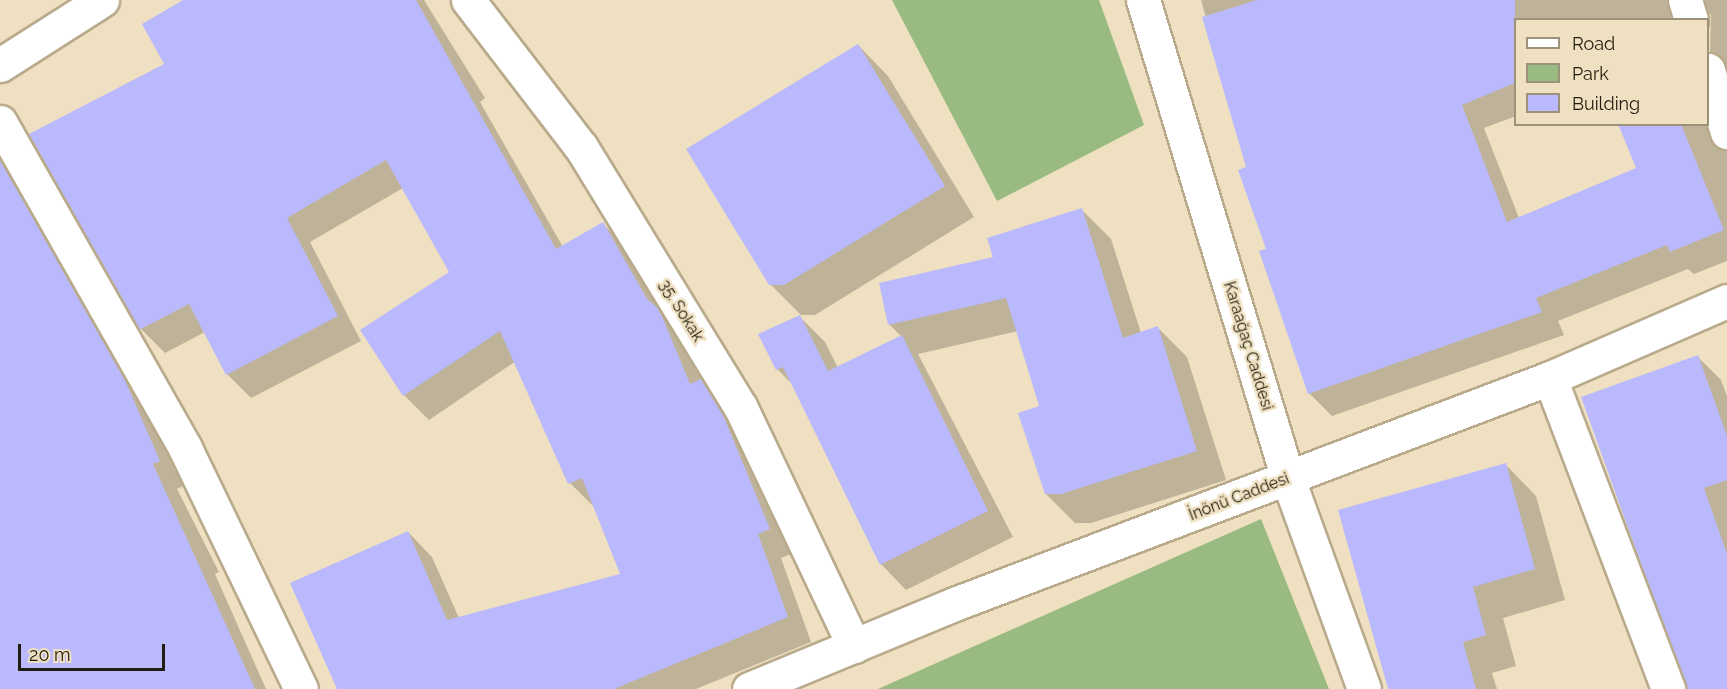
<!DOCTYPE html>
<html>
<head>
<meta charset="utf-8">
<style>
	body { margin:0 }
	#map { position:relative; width:1727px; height:689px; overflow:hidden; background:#eee0c0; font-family:Raleway,sans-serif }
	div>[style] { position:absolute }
	.green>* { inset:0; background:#99ba80 }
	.shadow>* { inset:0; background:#0003 }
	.building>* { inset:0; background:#bbb9fd }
	.roads { filter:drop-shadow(2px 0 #b8aa8b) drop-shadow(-2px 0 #b8aa8b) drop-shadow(0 2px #b8aa8b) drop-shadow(0 -2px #b8aa8b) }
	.minor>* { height:33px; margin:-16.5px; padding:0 16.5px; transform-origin:16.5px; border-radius:16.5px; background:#fff }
	.tertiary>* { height:33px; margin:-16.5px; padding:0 16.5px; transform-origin:16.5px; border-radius:16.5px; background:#fff }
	span { translate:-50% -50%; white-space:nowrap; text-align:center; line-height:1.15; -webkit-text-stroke:5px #eee0c0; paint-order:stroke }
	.street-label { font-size:16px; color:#211c10 }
	.legend { position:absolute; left:1514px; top:18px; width:195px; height:108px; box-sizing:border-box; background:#eee0c0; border:2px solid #9c927a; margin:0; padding:8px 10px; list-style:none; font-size:18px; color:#211c10 }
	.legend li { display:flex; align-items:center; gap:12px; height:30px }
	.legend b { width:30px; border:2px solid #9c927a }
	.scale { position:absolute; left:18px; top:644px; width:147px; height:27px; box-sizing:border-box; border:3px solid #211c10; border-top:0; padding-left:8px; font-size:18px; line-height:21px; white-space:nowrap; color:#211c10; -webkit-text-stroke:4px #eee0c0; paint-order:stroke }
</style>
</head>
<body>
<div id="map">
	<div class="green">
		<i style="clip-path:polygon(892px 0,1099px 0,1144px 125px,997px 201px)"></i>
		<i style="clip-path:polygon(1261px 519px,1329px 689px,878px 689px)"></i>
	</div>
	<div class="shadow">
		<i style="clip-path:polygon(186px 0,424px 0,485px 98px,480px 102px,563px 247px,603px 224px,627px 248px,682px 335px,702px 381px,725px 405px,793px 553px,781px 558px,811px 642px,696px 689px,338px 689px,408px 532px,432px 557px,459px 618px,622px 575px,594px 507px,570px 483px,516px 361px,429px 420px,404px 395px,362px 331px,451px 272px,403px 188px,310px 242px,361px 341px,251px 398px,227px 374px,205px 332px,165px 353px,141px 329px,166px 64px)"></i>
		<i style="clip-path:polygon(evenodd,1201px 0,1727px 0,1727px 261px,1694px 274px,1688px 269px,1558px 321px,1564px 335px,1332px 416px,1309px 393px,1201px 0,1702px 5px,1711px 15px,1708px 124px,1620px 124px,1638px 169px,1519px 218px,1484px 128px,1516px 116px,1516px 20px,1689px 20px,1702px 5px)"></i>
		<i style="clip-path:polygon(858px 45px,888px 76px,974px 217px,815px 315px,801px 315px,770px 284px)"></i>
		<i style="clip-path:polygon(0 148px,148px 404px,183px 486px,177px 489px,219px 572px,215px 574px,266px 689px,0 689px)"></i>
		<i style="clip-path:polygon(1082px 210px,1111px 239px,1141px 333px,1158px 328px,1187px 357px,1226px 480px,1091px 523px,1075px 523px,1046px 494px,1041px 407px,1018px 331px,918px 354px,1013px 537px,906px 590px,881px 564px,793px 385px,777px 369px,800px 317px,825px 342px,838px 368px,902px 337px,889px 324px)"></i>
		<i style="clip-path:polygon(1698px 357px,1721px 380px,1727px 396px,1727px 689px,1686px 689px,1582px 398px)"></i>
		<i style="clip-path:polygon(1506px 465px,1536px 496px,1565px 600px,1503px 618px,1516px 666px,1492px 673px,1497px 689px,1389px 689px)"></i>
	</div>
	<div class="building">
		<i style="clip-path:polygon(183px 0,416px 0,556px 249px,603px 222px,647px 299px,659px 309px,690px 384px,701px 379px,723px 415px,770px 529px,758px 534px,788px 617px,614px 689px,337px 689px,290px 583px,408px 531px,447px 620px,620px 574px,582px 478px,568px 484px,500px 331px,403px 396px,360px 330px,449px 272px,386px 160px,287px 218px,338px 316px,226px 375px,189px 304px,139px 330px,29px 134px,164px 64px,142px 24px)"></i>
		<i style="clip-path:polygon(1257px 0,1515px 0,1515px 83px,1462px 105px,1507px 222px,1636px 168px,1618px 124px,1681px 124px,1724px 230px,1670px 252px,1667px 245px,1536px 298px,1542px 312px,1308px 394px,1259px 251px,1266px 249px,1238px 170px,1246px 167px,1202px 17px)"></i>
		<i style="clip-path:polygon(858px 44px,945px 186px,784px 285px,769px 285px,686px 149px)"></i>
		<i style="clip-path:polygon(0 160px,124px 378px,160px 461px,153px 464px,255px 689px,0 689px)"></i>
		<i style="clip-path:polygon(1082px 208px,1123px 338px,1158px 326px,1197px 451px,1061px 494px,1045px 494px,1018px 413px,1039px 406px,1006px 298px,888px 325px,879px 283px,993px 257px,987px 238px)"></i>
		<i style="clip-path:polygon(800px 315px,828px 371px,902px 335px,988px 511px,880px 565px,783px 367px,776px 370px,758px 334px)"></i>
		<i style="clip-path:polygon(1698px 355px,1727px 436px,1727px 480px,1704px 488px,1727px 554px,1727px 689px,1686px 689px,1581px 397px)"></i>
		<i style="clip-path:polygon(1506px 463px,1535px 569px,1473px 587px,1486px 635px,1463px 642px,1476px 689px,1388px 689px,1338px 510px)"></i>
	</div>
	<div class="roads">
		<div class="minor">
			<i style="left:468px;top:0;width:185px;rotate:52.5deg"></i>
			<i style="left:581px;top:147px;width:304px;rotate:58.5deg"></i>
			<i style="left:740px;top:406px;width:266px;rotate:64.6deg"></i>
			<i style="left:1685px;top:0;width:21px;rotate:73deg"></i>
			<i style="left:1708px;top:70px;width:65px;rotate:73deg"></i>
			<i style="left:0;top:122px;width:375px;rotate:60.4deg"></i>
			<i style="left:185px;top:448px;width:267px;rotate:64.3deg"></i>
			<i style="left:1550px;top:378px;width:333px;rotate:69.2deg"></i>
			<i style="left:749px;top:689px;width:225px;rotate:-22.5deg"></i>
			<i style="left:957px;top:603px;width:634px;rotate:-20.78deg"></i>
			<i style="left:1550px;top:378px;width:193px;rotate:-23.5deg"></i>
		</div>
		<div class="tertiary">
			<i style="left:1143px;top:0;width:500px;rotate:73.16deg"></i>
			<i style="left:1288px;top:479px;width:223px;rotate:70.1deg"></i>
			<i style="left:0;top:65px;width:121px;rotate:-32.5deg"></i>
		</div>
	</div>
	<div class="street-label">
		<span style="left:681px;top:311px;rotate:58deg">35. Sokak</span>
		<span style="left:1248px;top:346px;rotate:73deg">Karaağaç Caddesi</span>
		<span style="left:1239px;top:497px;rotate:-21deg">İnönü Caddesi</span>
	</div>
	<ul class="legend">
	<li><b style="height:8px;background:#fff"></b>Road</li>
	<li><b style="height:16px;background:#99ba80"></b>Park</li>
	<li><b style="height:16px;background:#bbb9fd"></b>Building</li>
	</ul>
	<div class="scale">20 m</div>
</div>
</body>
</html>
